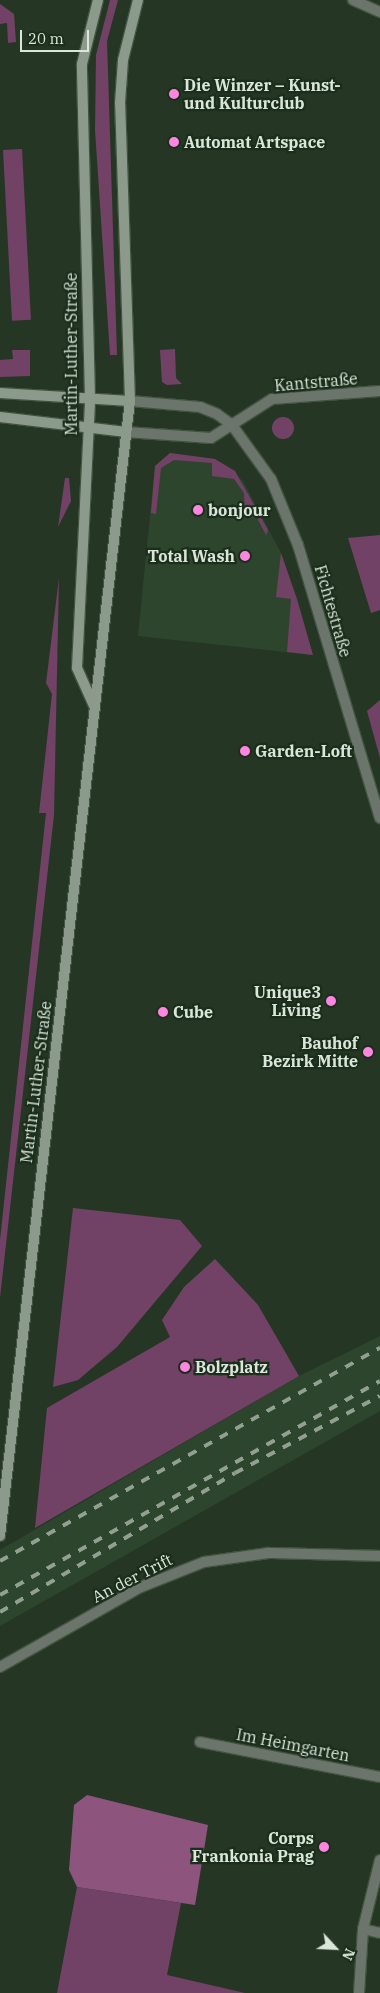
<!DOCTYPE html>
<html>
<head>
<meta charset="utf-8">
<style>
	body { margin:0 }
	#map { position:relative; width:380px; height:1993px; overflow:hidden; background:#253724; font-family:"IBM Plex Serif",serif }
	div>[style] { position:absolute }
	.built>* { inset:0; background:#2e452d }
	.green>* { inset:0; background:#714265; transform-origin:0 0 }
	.round { border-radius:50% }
	.forest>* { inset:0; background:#8d547e }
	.roads { filter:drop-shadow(1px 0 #425341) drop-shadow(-1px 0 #425341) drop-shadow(0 1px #425341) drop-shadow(0 -1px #425341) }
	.street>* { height:10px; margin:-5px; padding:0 5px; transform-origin:5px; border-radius:5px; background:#6c756b }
	.secondary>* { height:10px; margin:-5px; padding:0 5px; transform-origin:5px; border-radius:5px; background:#8c9a8b }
	.rail>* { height:4px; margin-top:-2px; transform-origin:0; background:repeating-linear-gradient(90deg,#92a091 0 9px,transparent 0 18px) }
	.dots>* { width:14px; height:14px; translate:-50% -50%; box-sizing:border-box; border:2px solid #1b2d1b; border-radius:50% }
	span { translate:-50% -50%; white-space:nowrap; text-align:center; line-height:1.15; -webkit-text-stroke:4.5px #1b2d1b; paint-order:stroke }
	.poi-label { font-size:16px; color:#dbe6da; font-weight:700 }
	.left { translate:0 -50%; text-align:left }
	.right { translate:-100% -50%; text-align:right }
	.street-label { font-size:16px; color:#dbe6da }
	.north { position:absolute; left:310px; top:1923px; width:50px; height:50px; -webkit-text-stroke:4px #1b2d1b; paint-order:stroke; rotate:115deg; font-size:14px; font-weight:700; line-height:20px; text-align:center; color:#dbe6da }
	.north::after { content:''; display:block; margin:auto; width:18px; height:22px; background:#dbe6da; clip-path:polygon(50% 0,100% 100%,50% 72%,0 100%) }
	.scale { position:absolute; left:20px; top:30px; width:69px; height:22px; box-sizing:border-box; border:2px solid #dbe6da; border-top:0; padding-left:6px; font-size:15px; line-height:18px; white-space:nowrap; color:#dbe6da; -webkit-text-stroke:4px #1b2d1b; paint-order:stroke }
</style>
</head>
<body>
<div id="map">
	<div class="built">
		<i style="clip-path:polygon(170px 453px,215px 459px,243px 481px,281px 553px,313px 655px,138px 636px,155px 466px)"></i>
		<i style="clip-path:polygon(380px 1336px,380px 1411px,0 1626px,0 1550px,299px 1376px)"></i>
	</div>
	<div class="green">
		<i style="clip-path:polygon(110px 0,118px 0,107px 41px,117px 355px,110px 355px,95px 130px,96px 55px)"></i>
		<i style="clip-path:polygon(0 4px,14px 14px,16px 42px,8px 43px,7px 23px,0 24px)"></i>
		<i style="left:22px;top:149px;width:171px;height:19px;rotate:87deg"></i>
		<i style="clip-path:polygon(175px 349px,176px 378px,182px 384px,167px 385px,162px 382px,160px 350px)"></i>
		<i style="clip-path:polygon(12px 350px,30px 350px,30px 376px,0 377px,0 360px,13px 359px)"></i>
		<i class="round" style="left:272px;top:417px;width:22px;height:22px"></i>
		<i style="clip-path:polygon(170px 453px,215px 459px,235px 471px,268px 530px,266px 535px,257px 518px,245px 516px,244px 493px,234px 479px,212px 476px,212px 463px,174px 460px,161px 468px,156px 514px,151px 513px,155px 466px)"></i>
		<i style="clip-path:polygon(65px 478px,69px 478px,71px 501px,58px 527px)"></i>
		<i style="clip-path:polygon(380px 535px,380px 610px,371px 613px,348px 538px)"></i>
		<i style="clip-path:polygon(281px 553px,297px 599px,313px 655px,287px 652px,291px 599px,276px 597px)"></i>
		<i style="clip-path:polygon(59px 578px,54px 815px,0 1298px,0 1240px,46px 813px,39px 813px,52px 694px,46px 683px)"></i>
		<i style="clip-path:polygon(380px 700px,380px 758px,367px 711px)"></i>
		<i style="clip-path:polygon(73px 1208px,180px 1220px,202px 1246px,117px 1347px,78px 1380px,53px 1387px)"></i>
		<i style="clip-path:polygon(215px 1259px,258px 1305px,299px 1376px,35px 1528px,47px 1408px,170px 1337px,162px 1320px,184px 1287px)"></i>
		<i style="clip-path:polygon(77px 1887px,181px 1903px,167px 1975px,245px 1993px,57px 1993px)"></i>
	</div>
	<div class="forest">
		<i style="clip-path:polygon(87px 1795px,208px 1825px,195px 1905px,77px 1887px,69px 1870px,74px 1805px)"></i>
	</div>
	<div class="roads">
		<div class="street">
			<i style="left:353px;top:0;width:30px;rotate:24deg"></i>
			<i style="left:130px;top:401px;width:70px;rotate:4.9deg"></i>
			<i style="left:200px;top:407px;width:18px;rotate:22deg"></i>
			<i style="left:217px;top:414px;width:19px;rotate:36deg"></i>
			<i style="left:232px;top:425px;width:67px;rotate:54.2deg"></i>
			<i style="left:271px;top:479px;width:71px;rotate:67.8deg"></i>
			<i style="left:298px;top:545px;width:285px;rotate:73.3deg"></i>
			<i style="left:126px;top:432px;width:85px;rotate:4deg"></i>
			<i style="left:211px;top:438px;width:72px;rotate:-32.6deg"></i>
			<i style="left:272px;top:399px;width:108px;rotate:-4.2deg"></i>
			<i style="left:0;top:1667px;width:162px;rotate:-29.6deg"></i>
			<i style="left:141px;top:1587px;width:68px;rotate:-21.6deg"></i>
			<i style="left:204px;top:1562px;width:65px;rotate:-8deg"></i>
			<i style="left:268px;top:1553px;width:112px;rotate:1.5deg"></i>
			<i style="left:200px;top:1742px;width:183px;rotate:11deg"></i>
			<i style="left:363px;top:1929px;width:17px;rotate:13deg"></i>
			<i style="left:359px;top:1993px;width:64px;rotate:-86.4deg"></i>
			<i style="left:363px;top:1929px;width:71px;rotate:-76.2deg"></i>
		</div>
		<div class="secondary">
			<i style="left:0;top:393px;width:130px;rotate:3.5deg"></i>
			<i style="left:0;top:417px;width:127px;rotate:6.8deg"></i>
			<i style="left:94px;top:706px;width:42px;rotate:-114.1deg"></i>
			<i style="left:77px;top:668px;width:270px;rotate:-87.2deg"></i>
			<i style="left:90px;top:398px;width:334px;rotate:-91.4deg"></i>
			<i style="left:82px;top:64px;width:66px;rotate:-76deg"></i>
			<i style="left:0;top:1536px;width:1142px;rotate:-83.47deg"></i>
			<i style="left:130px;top:401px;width:298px;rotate:-91.9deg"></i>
			<i style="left:120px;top:103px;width:43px;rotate:-86deg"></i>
			<i style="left:123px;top:60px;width:62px;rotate:-76deg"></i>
		</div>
	</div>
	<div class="rail">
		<i style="left:0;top:1561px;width:436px;rotate:-29.3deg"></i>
		<i style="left:0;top:1595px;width:436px;rotate:-29.4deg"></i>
		<i style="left:0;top:1612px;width:273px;rotate:-30.6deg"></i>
		<i style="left:235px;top:1473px;width:164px;rotate:-28deg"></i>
	</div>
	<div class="dots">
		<i style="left:174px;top:94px;background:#fe86e1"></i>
		<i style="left:174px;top:142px;background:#fe86e1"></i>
		<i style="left:198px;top:510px;background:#fe86e1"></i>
		<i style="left:245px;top:556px;background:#fe86e1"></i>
		<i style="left:245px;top:751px;background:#fe86e1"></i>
		<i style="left:331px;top:1001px;background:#fe86e1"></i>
		<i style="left:163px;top:1012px;background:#fe86e1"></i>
		<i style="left:368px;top:1052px;background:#fe86e1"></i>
		<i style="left:185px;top:1367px;background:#fe86e1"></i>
		<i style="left:324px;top:1847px;background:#fe86e1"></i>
	</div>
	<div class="poi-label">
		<span class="left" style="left:184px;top:94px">Die Winzer – Kunst-<br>und Kulturclub</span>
		<span class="left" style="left:184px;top:142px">Automat Artspace</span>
		<span class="left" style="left:208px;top:510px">bonjour</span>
		<span class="right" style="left:235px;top:556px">Total Wash</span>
		<span class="left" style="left:255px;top:751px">Garden-Loft</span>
		<span class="right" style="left:321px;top:1001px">Unique3<br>Living</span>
		<span class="left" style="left:173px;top:1012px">Cube</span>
		<span class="right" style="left:358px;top:1052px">Bauhof<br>Bezirk Mitte</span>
		<span class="left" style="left:195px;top:1367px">Bolzplatz</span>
		<span class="right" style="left:314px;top:1847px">Corps<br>Frankonia Prag</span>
	</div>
	<div class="street-label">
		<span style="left:71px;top:354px;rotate:-90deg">Martin-Luther-Straße</span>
		<span style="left:316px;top:382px;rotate:-5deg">Kantstraße</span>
		<span style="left:333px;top:611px;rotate:74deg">Fichtestraße</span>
		<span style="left:36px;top:1082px;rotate:-83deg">Martin-Luther-Straße</span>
		<span style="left:132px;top:1578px;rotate:-27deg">An der Trift</span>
		<span style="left:293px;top:1745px;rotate:11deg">Im Heimgarten</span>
	</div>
	<div class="north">N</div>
	<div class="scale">20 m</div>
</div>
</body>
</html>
